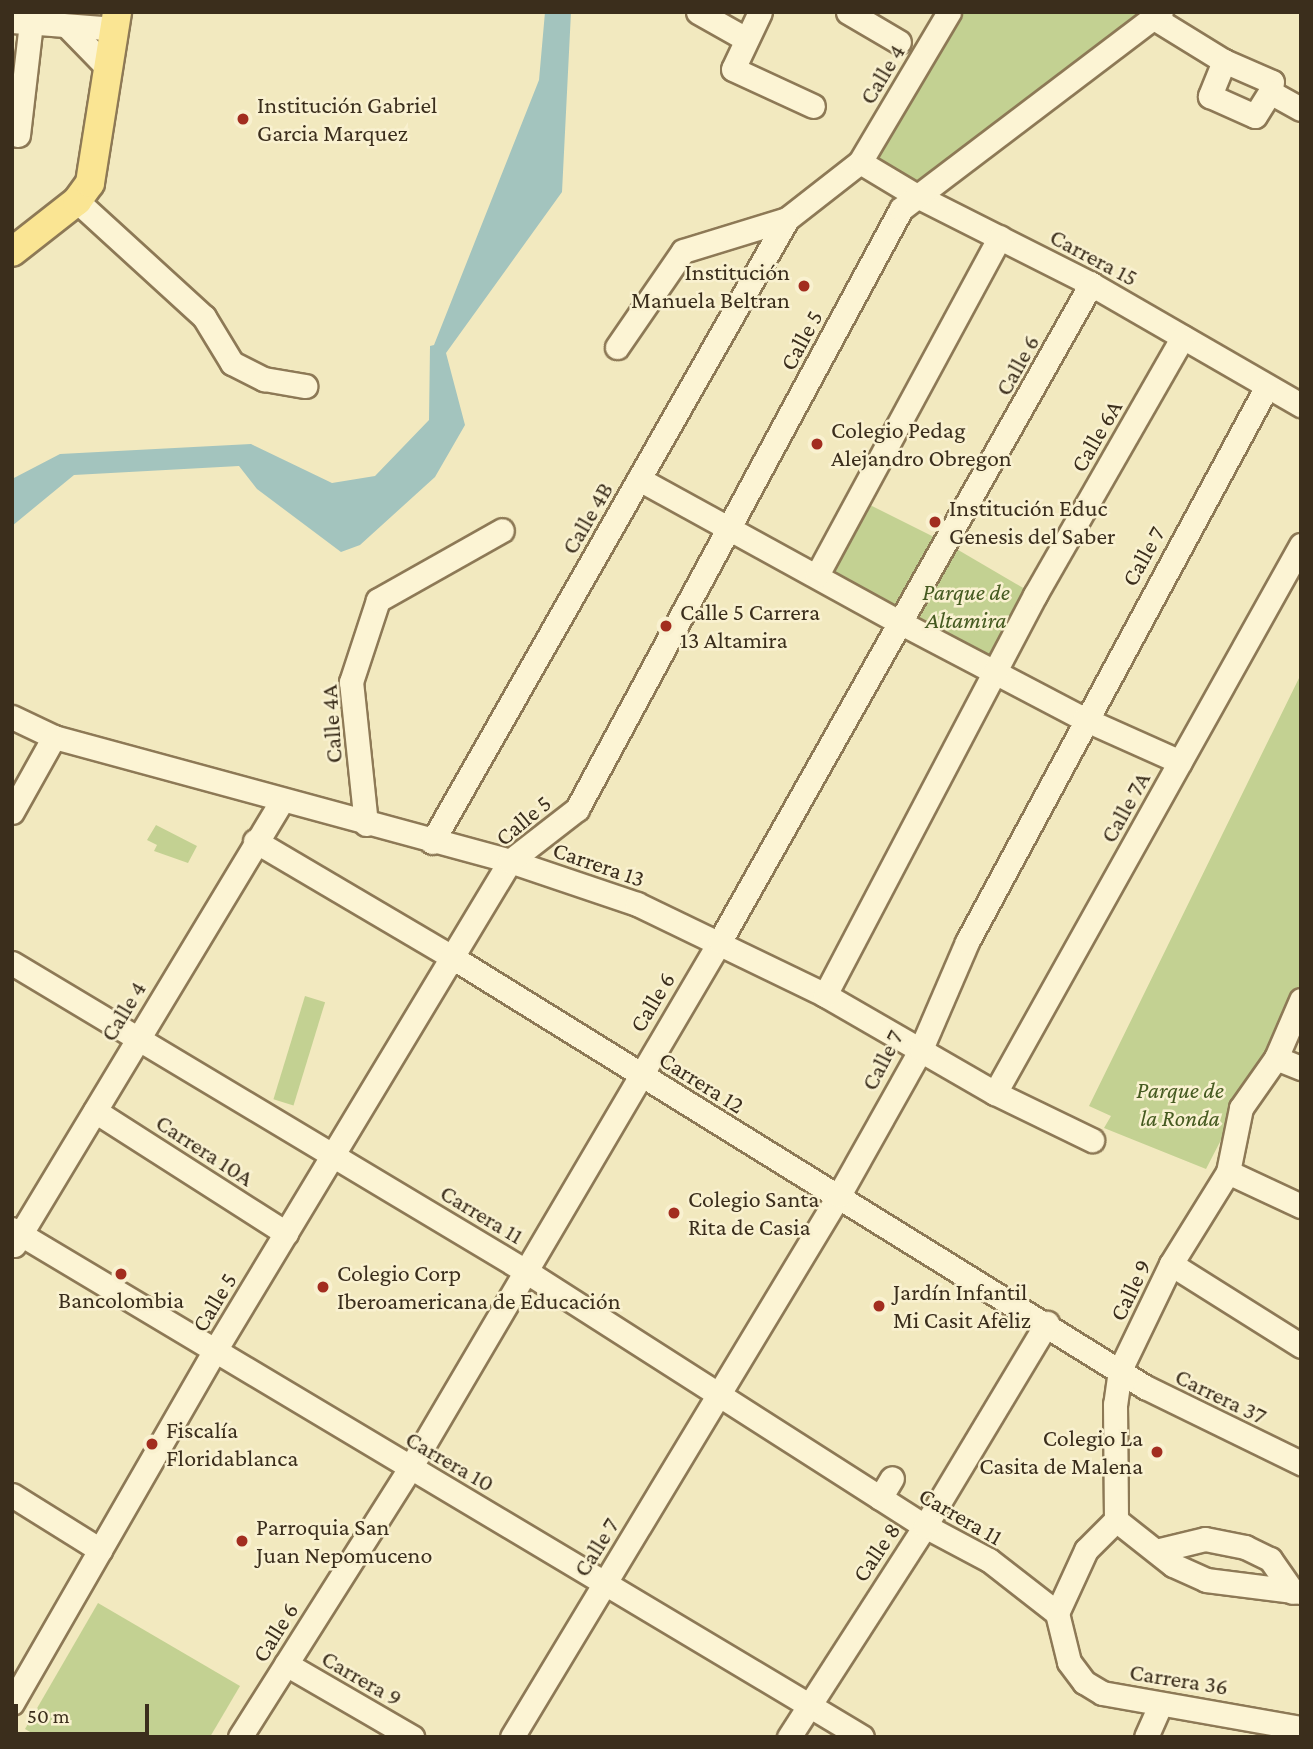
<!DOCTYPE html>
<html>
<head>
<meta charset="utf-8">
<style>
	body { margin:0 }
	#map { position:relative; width:1313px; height:1749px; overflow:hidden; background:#f2e9bf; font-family:"Crimson Pro",serif }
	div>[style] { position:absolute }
	.green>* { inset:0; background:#c3d192; transform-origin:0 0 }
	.water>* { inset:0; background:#a3c4be }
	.roads { filter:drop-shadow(2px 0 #8d7956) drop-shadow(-2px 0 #8d7956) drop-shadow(0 2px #8d7956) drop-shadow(0 -2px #8d7956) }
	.minor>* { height:23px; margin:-11.5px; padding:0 11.5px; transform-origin:11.5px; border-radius:11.5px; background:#fcf4d4 }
	.major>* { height:28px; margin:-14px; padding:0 14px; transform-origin:14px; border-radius:14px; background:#fae593 }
	.dots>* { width:19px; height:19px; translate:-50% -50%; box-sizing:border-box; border:4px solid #f9f1d0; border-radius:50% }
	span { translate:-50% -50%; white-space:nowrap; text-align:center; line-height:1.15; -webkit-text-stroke:5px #f9f1d0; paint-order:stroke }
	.street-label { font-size:24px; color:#3b2e1c }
	.poi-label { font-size:24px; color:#3b2e1c }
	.left { translate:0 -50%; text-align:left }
	.right { translate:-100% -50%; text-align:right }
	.park-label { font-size:24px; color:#455a20; font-style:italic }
	.frame { position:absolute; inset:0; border:14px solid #3b2e1c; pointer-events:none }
	.scale { position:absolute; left:14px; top:1704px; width:135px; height:32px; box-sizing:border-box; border:4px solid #3b2e1c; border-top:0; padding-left:9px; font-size:21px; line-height:24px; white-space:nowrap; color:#3b2e1c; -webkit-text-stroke:5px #f9f1d0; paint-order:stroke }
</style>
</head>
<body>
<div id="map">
	<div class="green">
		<i style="clip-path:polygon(953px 12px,1147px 12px,916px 190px,861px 161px)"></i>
		<i style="clip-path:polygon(858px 499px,948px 544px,1035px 595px,994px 671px,817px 575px)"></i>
		<i style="clip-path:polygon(1301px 674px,1301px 985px,1206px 1169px,1104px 1128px,1111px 1116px,1089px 1106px)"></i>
		<i style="clip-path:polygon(156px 825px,197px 846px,188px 863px,154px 851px,157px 845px,147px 840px)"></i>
		<i style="left:305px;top:996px;width:21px;height:108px;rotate:17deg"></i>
		<i style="clip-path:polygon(98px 1603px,240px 1686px,210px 1737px,39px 1737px,25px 1729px)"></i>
	</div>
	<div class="water">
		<i style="clip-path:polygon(545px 12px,571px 12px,562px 192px,446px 353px,465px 425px,435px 477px,360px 545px,341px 552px,257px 489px,239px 466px,74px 475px,12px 526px,12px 479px,60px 454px,251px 444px,332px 483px,375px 476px,429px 420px,430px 346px,434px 345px,539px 80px)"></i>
	</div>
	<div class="roads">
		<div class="minor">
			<i style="left:698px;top:12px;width:55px;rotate:29.4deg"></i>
			<i style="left:760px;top:12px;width:63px;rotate:115.3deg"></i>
			<i style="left:733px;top:69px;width:88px;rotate:24.8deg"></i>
			<i style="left:848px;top:12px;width:59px;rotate:30.5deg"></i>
			<i style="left:1154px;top:18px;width:82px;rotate:31.6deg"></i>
			<i style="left:1224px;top:61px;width:52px;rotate:23.6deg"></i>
			<i style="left:1272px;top:82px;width:10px;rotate:101deg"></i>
			<i style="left:1270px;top:92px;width:35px;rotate:29deg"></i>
			<i style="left:12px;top:21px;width:103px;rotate:4.4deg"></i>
			<i style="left:67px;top:26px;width:60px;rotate:45.7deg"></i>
			<i style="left:1224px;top:61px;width:38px;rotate:112deg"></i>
			<i style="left:1210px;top:96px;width:49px;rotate:24deg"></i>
			<i style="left:1255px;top:116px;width:28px;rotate:-58deg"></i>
			<i style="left:18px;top:135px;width:113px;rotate:-83.4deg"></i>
			<i style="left:860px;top:162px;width:64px;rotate:31deg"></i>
			<i style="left:915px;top:195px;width:197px;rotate:26.8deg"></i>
			<i style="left:1091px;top:284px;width:242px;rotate:30deg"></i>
			<i style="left:77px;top:201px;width:172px;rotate:42.4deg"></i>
			<i style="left:204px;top:317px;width:54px;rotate:58.7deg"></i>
			<i style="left:232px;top:363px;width:36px;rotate:27deg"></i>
			<i style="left:264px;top:379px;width:42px;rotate:9.7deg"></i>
			<i style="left:617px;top:347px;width:116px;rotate:-55.5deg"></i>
			<i style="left:683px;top:251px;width:109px;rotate:-17.1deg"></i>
			<i style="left:787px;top:219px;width:93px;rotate:-38deg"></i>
			<i style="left:860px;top:162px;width:174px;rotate:-59.3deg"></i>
			<i style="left:639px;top:479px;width:301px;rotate:28.8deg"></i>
			<i style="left:903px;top:624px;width:204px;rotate:27.7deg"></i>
			<i style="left:1084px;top:719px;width:105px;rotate:24.1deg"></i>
			<i style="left:817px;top:575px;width:384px;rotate:-61.6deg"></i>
			<i style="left:12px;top:717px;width:47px;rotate:25.5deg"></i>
			<i style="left:54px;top:737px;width:473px;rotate:15.2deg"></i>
			<i style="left:510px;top:861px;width:134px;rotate:18.7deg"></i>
			<i style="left:637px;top:904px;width:209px;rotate:25.8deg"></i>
			<i style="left:825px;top:995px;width:196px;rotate:30deg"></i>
			<i style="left:995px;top:1093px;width:108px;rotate:25.9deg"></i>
			<i style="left:12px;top:812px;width:86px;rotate:-60.8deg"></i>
			<i style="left:366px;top:824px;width:143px;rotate:-96deg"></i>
			<i style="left:351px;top:682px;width:86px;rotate:-71.8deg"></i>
			<i style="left:378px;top:600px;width:142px;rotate:-29.4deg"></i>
			<i style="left:255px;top:841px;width:229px;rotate:30.5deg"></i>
			<i style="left:452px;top:957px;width:816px;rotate:31.82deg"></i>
			<i style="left:1145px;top:1387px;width:174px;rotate:26deg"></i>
			<i style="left:432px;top:842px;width:717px;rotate:-60.32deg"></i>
			<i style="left:12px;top:963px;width:597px;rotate:30.95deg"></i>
			<i style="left:524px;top:1270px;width:476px;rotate:32.6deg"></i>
			<i style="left:925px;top:1526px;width:72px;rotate:28deg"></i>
			<i style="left:989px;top:1560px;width:86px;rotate:37.9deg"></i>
			<i style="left:825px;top:995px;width:452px;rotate:-62.3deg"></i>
			<i style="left:1035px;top:595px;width:297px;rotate:-60.2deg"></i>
			<i style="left:1301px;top:1000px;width:63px;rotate:113.3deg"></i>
			<i style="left:1276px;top:1058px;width:61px;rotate:125deg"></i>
			<i style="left:1241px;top:1108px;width:65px;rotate:101.5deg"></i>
			<i style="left:1228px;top:1172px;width:108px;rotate:121.8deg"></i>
			<i style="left:1171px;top:1264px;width:118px;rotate:115.7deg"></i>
			<i style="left:1120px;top:1370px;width:34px;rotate:98deg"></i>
			<i style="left:1115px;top:1404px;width:116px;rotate:89.5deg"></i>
			<i style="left:1116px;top:1520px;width:42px;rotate:135deg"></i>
			<i style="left:1086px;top:1550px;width:69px;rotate:114.7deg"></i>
			<i style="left:1057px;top:1613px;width:50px;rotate:76.2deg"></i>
			<i style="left:1069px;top:1662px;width:25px;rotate:53deg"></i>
			<i style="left:1084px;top:1682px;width:21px;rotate:31deg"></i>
			<i style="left:1102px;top:1693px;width:202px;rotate:10deg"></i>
			<i style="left:1276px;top:1058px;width:27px;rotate:22deg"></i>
			<i style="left:995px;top:1093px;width:628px;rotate:-60.82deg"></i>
			<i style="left:95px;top:1111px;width:227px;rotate:32.6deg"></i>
			<i style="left:1228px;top:1172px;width:81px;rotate:25deg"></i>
			<i style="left:12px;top:1229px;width:990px;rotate:30.86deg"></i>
			<i style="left:14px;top:1245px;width:517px;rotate:-58.92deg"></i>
			<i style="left:1171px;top:1264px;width:154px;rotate:32.2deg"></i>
			<i style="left:12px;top:1495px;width:104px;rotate:32deg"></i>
			<i style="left:880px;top:1498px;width:23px;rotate:-59deg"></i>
			<i style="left:1116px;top:1520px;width:73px;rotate:38.3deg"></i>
			<i style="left:1173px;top:1565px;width:36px;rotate:24deg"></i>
			<i style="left:1206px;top:1580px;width:96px;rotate:7.2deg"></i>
			<i style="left:1156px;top:1551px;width:50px;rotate:-13.8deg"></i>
			<i style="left:1205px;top:1539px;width:41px;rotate:11.3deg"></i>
			<i style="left:1245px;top:1547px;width:28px;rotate:26deg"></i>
			<i style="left:1270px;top:1559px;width:40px;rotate:55.1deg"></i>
			<i style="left:286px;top:1664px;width:146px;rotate:30.1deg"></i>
			<i style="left:12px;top:1703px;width:405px;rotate:-60.1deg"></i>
			<i style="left:214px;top:1352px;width:573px;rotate:-58.92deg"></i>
			<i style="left:510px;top:861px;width:85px;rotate:-37.8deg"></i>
			<i style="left:577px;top:809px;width:682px;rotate:-61.63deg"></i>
			<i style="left:901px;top:209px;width:326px;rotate:-37.2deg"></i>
			<i style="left:240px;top:1737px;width:318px;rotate:-57.7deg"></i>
			<i style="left:410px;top:1468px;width:611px;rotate:-59.53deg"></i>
			<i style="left:720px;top:941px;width:755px;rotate:-60.55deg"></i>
			<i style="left:512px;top:1737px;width:633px;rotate:-58.9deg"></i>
			<i style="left:839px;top:1195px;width:167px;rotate:-60.7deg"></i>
			<i style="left:921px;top:1049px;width:116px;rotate:-66.7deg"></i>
			<i style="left:967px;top:942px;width:630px;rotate:-61.64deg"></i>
			<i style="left:789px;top:1737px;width:251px;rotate:-57.2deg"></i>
			<i style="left:925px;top:1526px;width:237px;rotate:-59deg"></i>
			<i style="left:1146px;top:1737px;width:34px;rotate:-66deg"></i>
		</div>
		<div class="major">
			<i style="left:12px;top:252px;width:83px;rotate:-38.1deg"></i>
			<i style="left:77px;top:201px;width:22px;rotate:-54deg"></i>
			<i style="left:90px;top:183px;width:173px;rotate:-81deg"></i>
		</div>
	</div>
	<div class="dots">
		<i style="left:243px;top:119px;background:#a22d1f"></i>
		<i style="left:804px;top:286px;background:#a22d1f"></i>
		<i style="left:817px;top:444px;background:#a22d1f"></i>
		<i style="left:935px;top:522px;background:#a22d1f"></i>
		<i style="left:666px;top:626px;background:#a22d1f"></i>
		<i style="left:674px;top:1213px;background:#a22d1f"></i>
		<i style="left:121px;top:1274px;background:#a22d1f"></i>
		<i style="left:323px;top:1287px;background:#a22d1f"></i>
		<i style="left:879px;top:1306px;background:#a22d1f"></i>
		<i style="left:152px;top:1444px;background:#a22d1f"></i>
		<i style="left:1157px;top:1452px;background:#a22d1f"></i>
		<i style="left:242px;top:1541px;background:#a22d1f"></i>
	</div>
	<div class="street-label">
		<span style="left:882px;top:74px;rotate:-59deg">Calle 4</span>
		<span style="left:1094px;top:257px;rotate:28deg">Carrera 15</span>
		<span style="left:801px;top:340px;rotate:-62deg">Calle 5</span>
		<span style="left:1017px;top:365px;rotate:-61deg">Calle 6</span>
		<span style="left:1096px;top:436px;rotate:-60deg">Calle 6A</span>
		<span style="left:587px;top:518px;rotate:-60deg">Calle 4B</span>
		<span style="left:1143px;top:556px;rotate:-61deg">Calle 7</span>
		<span style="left:331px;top:724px;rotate:-94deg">Calle 4A</span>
		<span style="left:1125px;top:807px;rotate:-61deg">Calle 7A</span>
		<span style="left:523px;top:820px;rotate:-40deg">Calle 5</span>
		<span style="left:599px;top:864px;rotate:19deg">Carrera 13</span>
		<span style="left:652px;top:1002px;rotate:-59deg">Calle 6</span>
		<span style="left:123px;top:1011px;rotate:-59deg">Calle 4</span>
		<span style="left:882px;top:1060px;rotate:-63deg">Calle 7</span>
		<span style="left:702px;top:1082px;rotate:32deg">Carrera 12</span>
		<span style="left:205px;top:1150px;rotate:33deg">Carrera 10A</span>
		<span style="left:482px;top:1214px;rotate:31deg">Carrera 11</span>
		<span style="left:1130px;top:1290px;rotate:-64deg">Calle 9</span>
		<span style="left:214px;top:1302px;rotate:-59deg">Calle 5</span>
		<span style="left:1221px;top:1396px;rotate:26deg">Carrera 37</span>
		<span style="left:450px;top:1461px;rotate:30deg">Carrera 10</span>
		<span style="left:961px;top:1516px;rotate:30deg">Carrera 11</span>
		<span style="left:596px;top:1547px;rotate:-58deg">Calle 7</span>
		<span style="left:876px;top:1552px;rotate:-56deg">Calle 8</span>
		<span style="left:275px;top:1632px;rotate:-58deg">Calle 6</span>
		<span style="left:362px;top:1678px;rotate:30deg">Carrera 9</span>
		<span style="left:1179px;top:1679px;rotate:9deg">Carrera 36</span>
	</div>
	<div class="poi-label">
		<span class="left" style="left:257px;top:119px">Institución Gabriel<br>Garcia Marquez</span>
		<span class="right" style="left:790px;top:286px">Institución<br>Manuela Beltran</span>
		<span class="left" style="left:831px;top:444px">Colegio Pedag<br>Alejandro Obregon</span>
		<span class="left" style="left:949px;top:522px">Institución Educ<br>Genesis del Saber</span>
		<span class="left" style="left:680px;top:626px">Calle 5 Carrera<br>13 Altamira</span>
		<span class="left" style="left:688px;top:1213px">Colegio Santa<br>Rita de Casia</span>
		<span class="left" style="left:337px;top:1287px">Colegio Corp<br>Iberoamericana de Educación</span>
		<span class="left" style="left:893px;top:1306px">Jardín Infantil<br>Mi Casit Afeliz</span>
		<span style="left:121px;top:1300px">Bancolombia</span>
		<span class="left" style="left:166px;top:1444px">Fiscalía<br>Floridablanca</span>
		<span class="right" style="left:1143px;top:1452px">Colegio La<br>Casita de Malena</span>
		<span class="left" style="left:256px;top:1541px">Parroquia San<br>Juan Nepomuceno</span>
	</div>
	<div class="park-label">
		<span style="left:966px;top:606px">Parque de<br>Altamira</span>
		<span style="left:1180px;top:1104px">Parque de<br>la Ronda</span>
	</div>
	<div class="frame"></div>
	<div class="scale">50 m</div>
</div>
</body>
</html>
